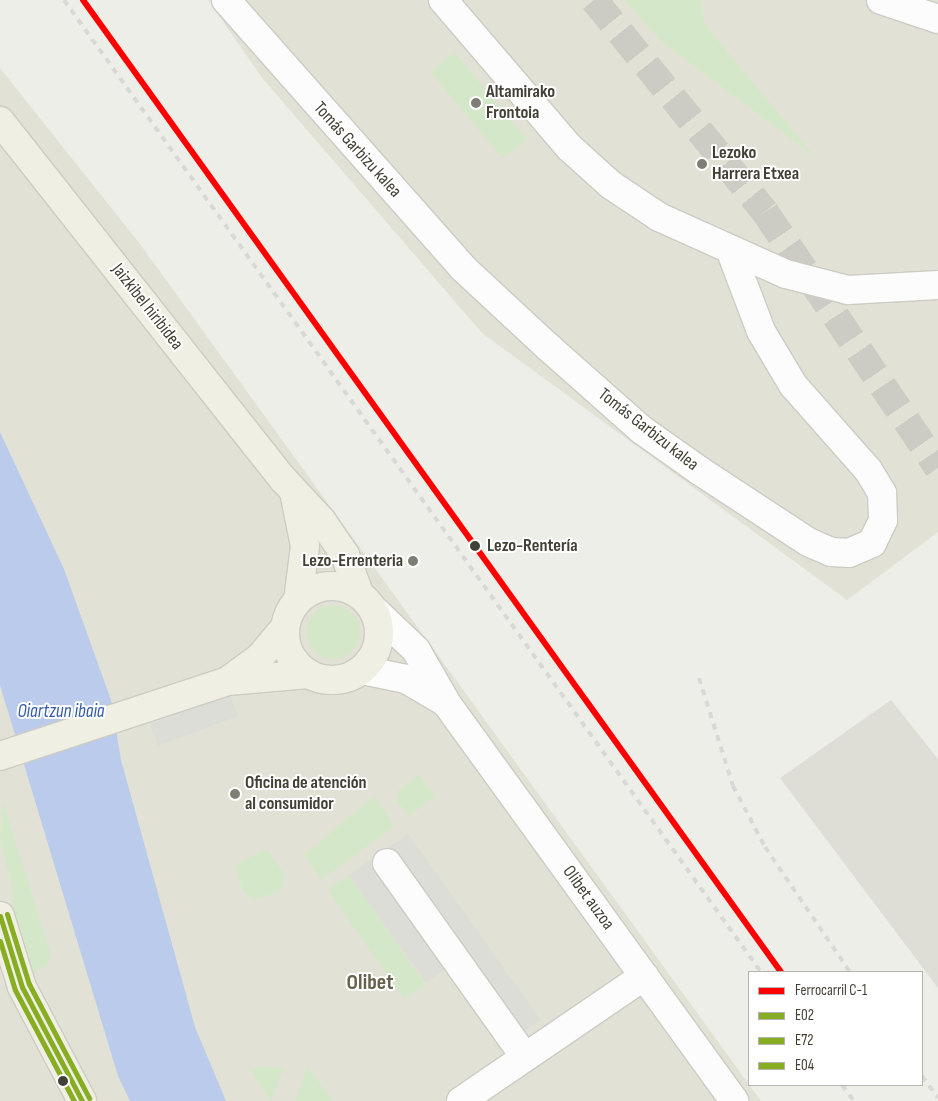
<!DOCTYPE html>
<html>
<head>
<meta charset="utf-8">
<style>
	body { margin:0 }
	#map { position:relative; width:938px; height:1101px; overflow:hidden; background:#eeeee8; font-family:"Sofia Sans Condensed",sans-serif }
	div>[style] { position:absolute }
	.residential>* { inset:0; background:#e2e1d5 }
	.industrial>* { inset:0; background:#deddd6 }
	.green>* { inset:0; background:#d4e8c9; transform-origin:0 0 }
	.round { border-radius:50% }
	.parking>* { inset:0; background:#ddddd8; transform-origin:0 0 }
	.water>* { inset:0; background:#bacbeb }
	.major-tunnel>* { height:28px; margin-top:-14px; transform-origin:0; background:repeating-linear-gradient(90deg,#cccbc4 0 28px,transparent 0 42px) }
	.roads { filter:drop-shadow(1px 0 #ccccc5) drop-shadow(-1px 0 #ccccc5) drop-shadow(0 1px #ccccc5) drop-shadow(0 -1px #ccccc5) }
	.minor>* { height:28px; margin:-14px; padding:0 14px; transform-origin:14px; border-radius:14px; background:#fcfcfc }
	.major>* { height:28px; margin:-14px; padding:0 14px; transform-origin:14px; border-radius:14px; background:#f0efe3 }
	.major>.ring { margin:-14px; padding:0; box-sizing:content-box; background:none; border:28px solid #f0efe3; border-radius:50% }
	.rail>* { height:4px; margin-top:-2px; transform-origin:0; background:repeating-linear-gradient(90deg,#d8d8d7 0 6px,transparent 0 12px) }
	.bus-1>* { height:5px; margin:-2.5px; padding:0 2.5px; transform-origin:2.5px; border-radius:2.5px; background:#87ad22 }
	.bus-2>* { height:5px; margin:-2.5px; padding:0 2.5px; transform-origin:2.5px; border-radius:2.5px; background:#87ad22 }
	.bus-3>* { height:5px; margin:-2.5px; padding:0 2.5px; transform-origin:2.5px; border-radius:2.5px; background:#87ad22 }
	.rail-1>* { height:6px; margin:-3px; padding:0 3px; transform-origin:3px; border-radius:3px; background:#f00 }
	.dots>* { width:14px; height:14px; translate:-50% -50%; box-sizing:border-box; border:2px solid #fff; border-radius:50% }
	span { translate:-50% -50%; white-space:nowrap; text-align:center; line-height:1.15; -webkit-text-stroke:4px #fff; paint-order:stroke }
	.poi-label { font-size:18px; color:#434135; font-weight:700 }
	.left { translate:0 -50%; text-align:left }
	.right { translate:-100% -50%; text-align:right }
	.street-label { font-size:18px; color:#434135 }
	.stop-label { font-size:18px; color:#434135; font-weight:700 }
	.water-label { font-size:19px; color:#345ba9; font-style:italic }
	.district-label { font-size:22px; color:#66624d; font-weight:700 }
	.legend { position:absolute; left:748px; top:971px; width:175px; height:115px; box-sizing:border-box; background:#fff; border:1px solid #b4b3ae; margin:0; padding:6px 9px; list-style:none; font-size:15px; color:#434135 }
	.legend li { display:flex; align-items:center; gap:10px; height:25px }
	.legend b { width:25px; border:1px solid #b4b3ae }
</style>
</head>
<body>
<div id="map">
	<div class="residential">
		<i style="clip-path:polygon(208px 0,938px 0,938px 532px,847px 600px,482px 333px,263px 79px)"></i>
		<i style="clip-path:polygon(0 68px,140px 244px,761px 1101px,0 1101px)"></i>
	</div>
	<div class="industrial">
		<i style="clip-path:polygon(891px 700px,938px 759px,938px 988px,780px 778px)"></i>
	</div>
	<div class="green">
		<i style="clip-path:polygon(624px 0,701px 0,705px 25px,816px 158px,661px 41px)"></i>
		<i style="left:454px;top:52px;width:113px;height:31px;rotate:50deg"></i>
		<i class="round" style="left:306px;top:605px;width:54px;height:54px"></i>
		<i style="clip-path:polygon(419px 775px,435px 796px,409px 816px,396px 800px,398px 791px)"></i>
		<i style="clip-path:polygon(374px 796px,394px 826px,321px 880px,304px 855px)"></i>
		<i style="clip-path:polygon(3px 802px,51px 955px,48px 965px,35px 972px,20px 946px,13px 917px,12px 888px,0 840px)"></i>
		<i style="clip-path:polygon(267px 849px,285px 876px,280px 891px,256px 900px,243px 891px,235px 865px)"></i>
		<i style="left:349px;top:875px;width:133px;height:26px;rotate:55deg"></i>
		<i style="clip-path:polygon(262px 1066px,284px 1068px,271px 1101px,250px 1070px)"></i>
		<i style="clip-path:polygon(307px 1067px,333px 1101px,295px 1101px)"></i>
	</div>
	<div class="parking">
		<i style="left:230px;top:695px;width:23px;height:85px;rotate:70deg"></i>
		<i style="clip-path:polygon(408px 834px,541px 1020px,503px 1046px,447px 968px,426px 983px,349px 875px)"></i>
	</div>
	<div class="water">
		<i style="clip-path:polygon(0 432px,64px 569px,111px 700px,121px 760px,195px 1027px,226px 1101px,130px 1101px,118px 1076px,0 685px)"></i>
	</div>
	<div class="major-tunnel">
		<i style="left:594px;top:0;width:272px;rotate:51.1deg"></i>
		<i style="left:765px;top:212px;width:309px;rotate:55.9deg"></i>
	</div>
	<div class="roads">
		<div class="minor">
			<i style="left:226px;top:0;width:358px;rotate:48.5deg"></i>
			<i style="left:463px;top:268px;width:115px;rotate:42.9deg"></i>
			<i style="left:547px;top:346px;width:127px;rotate:41.5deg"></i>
			<i style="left:642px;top:430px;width:71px;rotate:35.3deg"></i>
			<i style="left:700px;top:471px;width:129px;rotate:33.3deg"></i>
			<i style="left:808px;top:542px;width:25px;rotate:23deg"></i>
			<i style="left:831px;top:552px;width:18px;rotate:3deg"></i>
			<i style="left:849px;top:553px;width:25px;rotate:-23deg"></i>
			<i style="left:872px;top:543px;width:25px;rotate:-64deg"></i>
			<i style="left:883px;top:520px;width:27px;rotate:-92deg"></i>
			<i style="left:882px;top:493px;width:27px;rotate:-121deg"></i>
			<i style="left:868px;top:470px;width:113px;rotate:-131.4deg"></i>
			<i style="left:793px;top:385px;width:63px;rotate:-120.7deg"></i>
			<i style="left:761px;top:331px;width:85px;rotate:-110.8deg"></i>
			<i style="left:443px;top:0;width:195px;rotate:49.4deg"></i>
			<i style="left:570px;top:148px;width:55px;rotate:42.1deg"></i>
			<i style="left:611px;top:185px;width:58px;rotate:33.7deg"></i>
			<i style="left:659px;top:217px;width:139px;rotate:24.2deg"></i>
			<i style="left:786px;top:274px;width:64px;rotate:14.5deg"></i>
			<i style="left:848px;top:290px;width:90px;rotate:-3.2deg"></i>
			<i style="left:881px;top:0;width:60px;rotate:18.4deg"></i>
			<i style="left:373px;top:609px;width:59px;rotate:43.6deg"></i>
			<i style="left:416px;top:650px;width:62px;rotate:60.1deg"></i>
			<i style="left:447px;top:704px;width:490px;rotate:54.1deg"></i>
			<i style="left:362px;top:670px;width:45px;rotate:11.6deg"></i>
			<i style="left:406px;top:679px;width:45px;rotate:30.5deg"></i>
			<i style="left:387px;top:863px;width:238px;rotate:54.6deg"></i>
			<i style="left:461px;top:1101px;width:222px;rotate:-34.3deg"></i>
		</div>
		<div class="major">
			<i style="left:0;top:121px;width:456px;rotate:51.7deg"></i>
			<i style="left:283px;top:479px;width:57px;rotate:47.1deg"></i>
			<i style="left:322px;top:521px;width:41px;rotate:55.9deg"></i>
			<i style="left:345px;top:555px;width:40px;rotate:69.8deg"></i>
			<i style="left:294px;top:492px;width:55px;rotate:78.5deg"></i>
			<i style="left:305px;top:546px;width:54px;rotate:97.4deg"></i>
			<i class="ring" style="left:285px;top:586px;width:66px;height:66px"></i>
			<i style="left:230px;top:679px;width:37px;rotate:-36deg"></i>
			<i style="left:260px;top:657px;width:39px;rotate:-50deg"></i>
			<i style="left:0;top:756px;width:240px;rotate:-18.2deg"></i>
			<i style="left:228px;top:681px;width:81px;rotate:-4.9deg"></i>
			<i style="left:0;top:916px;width:74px;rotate:72.8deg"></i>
			<i style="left:22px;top:987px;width:129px;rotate:62.2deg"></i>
		</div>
	</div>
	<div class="rail">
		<i style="left:64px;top:0;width:1196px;rotate:54.36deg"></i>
		<i style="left:699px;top:678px;width:113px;rotate:72.5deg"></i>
		<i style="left:733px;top:786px;width:69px;rotate:62.3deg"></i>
		<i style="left:765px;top:847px;width:151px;rotate:55.8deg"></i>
		<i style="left:922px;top:1076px;width:27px;rotate:54deg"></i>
		<i style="left:842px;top:1085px;width:20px;rotate:53deg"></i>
	</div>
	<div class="bus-1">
		<i style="left:0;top:916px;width:74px;rotate:72.8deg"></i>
		<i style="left:22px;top:987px;width:129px;rotate:62.2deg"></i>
	</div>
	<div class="bus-2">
		<i style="left:0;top:941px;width:51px;rotate:73deg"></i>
		<i style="left:15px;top:990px;width:126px;rotate:62deg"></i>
	</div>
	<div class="bus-3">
		<i style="left:7px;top:914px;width:73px;rotate:72.6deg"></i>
		<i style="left:29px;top:984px;width:129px;rotate:62.2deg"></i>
	</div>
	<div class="rail-1">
		<i style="left:83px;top:0;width:1197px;rotate:54.32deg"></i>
	</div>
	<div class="dots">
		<i style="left:476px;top:103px;background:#7f7e74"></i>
		<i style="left:702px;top:164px;background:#7f7e74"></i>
		<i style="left:475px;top:546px;background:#434135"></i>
		<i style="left:413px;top:561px;background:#7f7e74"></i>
		<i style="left:235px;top:794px;background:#7f7e74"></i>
		<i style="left:63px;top:1081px;background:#434135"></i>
	</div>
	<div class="poi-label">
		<span class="left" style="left:486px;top:103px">Altamirako<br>Frontoia</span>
		<span class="left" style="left:712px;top:164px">Lezoko<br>Harrera Etxea</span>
		<span class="right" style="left:403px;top:561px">Lezo-Errenteria</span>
		<span class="left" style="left:245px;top:794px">Oficina de atención<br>al consumidor</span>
	</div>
	<div class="street-label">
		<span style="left:357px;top:150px;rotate:48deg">Tomás Garbizu kalea</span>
		<span style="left:147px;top:307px;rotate:52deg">Jaizkibel hiribidea</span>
		<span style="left:648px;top:430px;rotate:38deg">Tomás Garbizu kalea</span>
		<span style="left:588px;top:898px;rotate:54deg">Olibet auzoa</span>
	</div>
	<div class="stop-label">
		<span class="left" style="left:487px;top:546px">Lezo-Rentería</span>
	</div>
	<div class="water-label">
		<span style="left:61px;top:712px">Oiartzun ibaia</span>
	</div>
	<div class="district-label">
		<span style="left:370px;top:983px">Olibet</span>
	</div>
	<ul class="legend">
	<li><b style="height:6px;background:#f00"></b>Ferrocarril C-1</li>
	<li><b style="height:6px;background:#87ad22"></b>E02</li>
	<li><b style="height:6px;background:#87ad22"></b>E72</li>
	<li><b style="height:6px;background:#87ad22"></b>E04</li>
	</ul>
</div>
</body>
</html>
